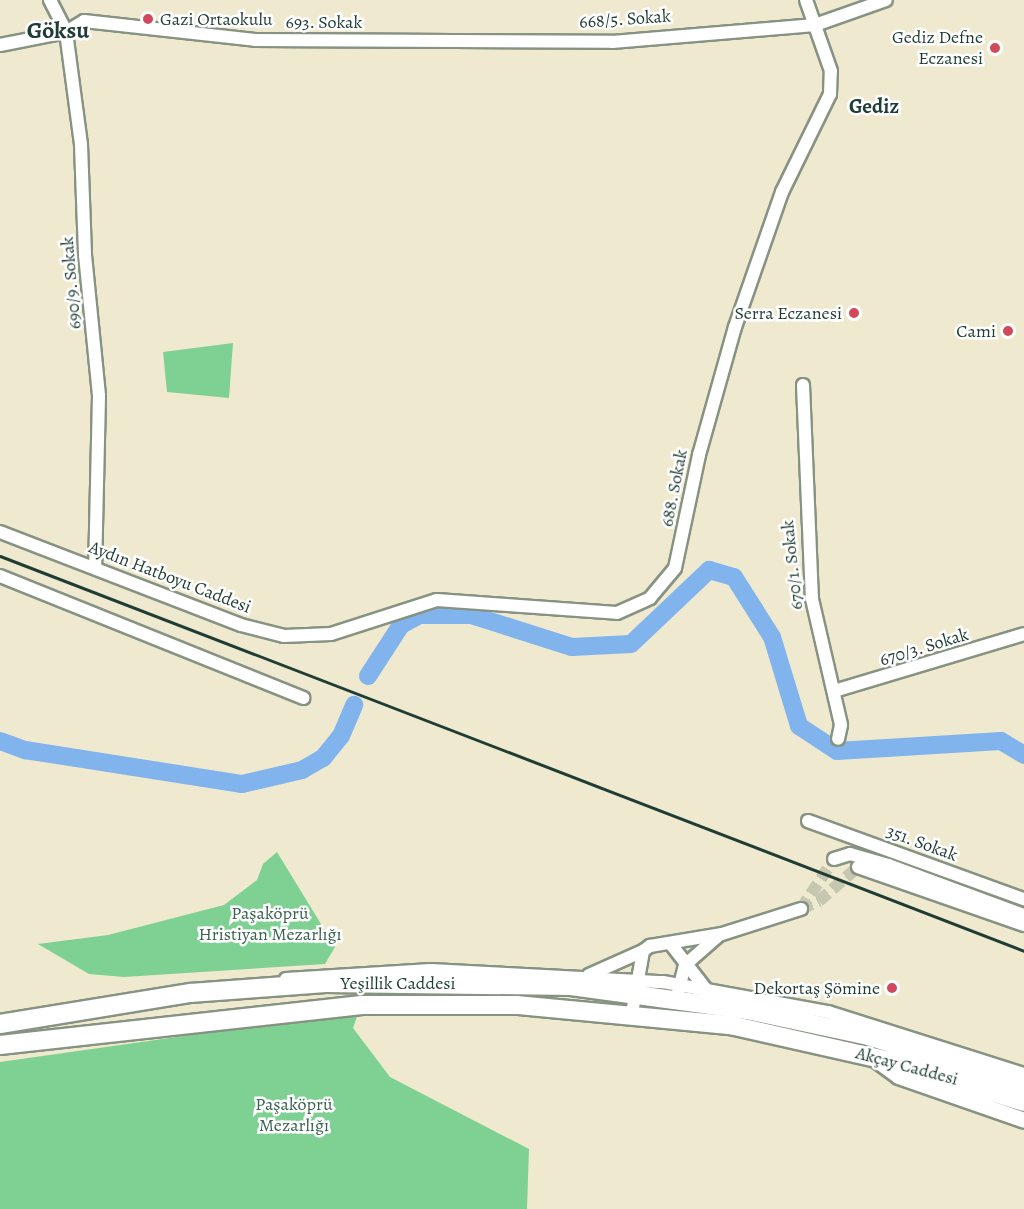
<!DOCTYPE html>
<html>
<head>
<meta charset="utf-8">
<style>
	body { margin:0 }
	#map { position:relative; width:1024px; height:1209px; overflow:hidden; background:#efe9cf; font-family:Alegreya,serif }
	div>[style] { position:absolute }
	.green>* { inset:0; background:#7ed193 }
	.river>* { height:18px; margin:-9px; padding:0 9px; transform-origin:9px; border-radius:9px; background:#81b3ed }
	.minor-tunnel>* { height:12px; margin-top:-6px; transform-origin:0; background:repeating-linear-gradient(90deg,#c5c7b0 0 12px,transparent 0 18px) }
	.roads { filter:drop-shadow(2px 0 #879382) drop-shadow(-2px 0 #879382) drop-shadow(0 2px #879382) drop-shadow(0 -2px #879382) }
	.minor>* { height:12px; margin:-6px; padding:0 6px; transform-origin:6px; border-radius:6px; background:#fff }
	.major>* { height:15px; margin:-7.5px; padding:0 7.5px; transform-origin:7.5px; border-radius:7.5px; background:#fff }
	.highway>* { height:18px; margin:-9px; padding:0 9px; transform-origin:9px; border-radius:9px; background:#fff }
	.rail>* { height:3px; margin:-1.5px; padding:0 1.5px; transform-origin:1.5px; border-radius:1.5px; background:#1f3d34 }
	.dots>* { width:16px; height:16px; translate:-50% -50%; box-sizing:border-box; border:3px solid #fff; border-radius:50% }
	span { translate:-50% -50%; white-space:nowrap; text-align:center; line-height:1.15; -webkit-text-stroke:5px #fff; paint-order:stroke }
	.poi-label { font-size:18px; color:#1f3d34 }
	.left { translate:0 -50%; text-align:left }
	.right { translate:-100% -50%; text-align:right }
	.street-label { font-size:18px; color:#1f3d34 }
	.park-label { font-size:18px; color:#37624c }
	.quarter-label { font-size:21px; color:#1f3d34; font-weight:700 }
	.district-label { font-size:24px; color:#1f3d34; font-weight:700 }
</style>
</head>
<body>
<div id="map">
	<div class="green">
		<i style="clip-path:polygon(233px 343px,229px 398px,167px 392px,163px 352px)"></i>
		<i style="clip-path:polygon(277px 852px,335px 947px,325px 964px,124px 977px,89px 974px,38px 944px,108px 935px,224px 905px,257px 880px,263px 864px)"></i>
		<i style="clip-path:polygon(359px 1011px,353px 1028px,390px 1077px,529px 1149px,527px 1209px,0 1209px,0 1062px)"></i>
	</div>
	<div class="river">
		<i style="left:368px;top:676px;width:61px;rotate:-57.1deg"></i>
		<i style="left:401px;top:625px;width:21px;rotate:-28deg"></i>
		<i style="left:420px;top:615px;width:51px"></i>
		<i style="left:471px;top:615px;width:106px;rotate:17.6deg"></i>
		<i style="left:572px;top:647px;width:59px;rotate:-2.9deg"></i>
		<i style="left:631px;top:644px;width:108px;rotate:-43.5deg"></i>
		<i style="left:709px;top:570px;width:26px;rotate:16deg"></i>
		<i style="left:734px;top:577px;width:71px;rotate:57.7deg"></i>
		<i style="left:772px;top:637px;width:93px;rotate:73.1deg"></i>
		<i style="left:799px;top:726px;width:45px;rotate:33.3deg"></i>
		<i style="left:837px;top:751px;width:164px;rotate:-3.5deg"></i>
		<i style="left:1001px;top:741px;width:27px;rotate:31deg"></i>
		<i style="left:0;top:741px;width:27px;rotate:20deg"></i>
		<i style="left:25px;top:750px;width:220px;rotate:8.9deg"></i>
		<i style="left:242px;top:784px;width:62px;rotate:-13.1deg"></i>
		<i style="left:302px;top:770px;width:24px;rotate:-30deg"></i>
		<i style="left:323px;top:758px;width:28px;rotate:-51deg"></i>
		<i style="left:341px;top:736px;width:34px;rotate:-67deg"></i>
	</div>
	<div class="minor-tunnel">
		<i style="left:801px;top:909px;width:20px;rotate:-24deg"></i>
		<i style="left:819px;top:901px;width:52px;rotate:-41.1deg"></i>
		<i style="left:801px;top:909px;width:60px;rotate:-56.6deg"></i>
	</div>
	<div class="roads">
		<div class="minor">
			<i style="left:50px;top:0;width:36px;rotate:63deg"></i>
			<i style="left:66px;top:32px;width:114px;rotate:82.4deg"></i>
			<i style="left:81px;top:145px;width:110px;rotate:87.9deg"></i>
			<i style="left:85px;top:255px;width:142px;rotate:84.3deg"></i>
			<i style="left:99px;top:396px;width:172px;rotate:91.3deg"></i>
			<i style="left:0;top:45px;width:67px;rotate:-11.1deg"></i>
			<i style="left:66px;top:32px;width:21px;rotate:-31deg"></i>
			<i style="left:84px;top:21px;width:172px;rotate:6.3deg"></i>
			<i style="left:255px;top:40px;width:357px;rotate:0.3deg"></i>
			<i style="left:612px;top:42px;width:204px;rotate:-4.8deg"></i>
			<i style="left:815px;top:25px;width:75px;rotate:-19.4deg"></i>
			<i style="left:803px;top:385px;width:214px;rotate:87.6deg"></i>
			<i style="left:812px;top:599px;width:129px;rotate:77deg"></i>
			<i style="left:841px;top:725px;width:14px;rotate:102deg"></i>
			<i style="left:0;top:532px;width:258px;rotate:21.1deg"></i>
			<i style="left:241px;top:625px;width:44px;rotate:14.3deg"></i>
			<i style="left:284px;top:636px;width:47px;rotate:-2.4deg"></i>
			<i style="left:331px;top:634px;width:111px;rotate:-17.8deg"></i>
			<i style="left:437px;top:600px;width:180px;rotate:4.1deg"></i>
			<i style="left:617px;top:613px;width:36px;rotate:-24deg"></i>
			<i style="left:650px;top:598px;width:39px;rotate:-50deg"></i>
			<i style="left:675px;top:568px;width:116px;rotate:-78deg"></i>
			<i style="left:699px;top:455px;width:133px;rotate:-74.3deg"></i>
			<i style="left:735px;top:327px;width:143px;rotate:-70.8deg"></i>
			<i style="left:782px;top:192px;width:109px;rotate:-63.9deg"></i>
			<i style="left:830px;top:94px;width:23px;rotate:-88deg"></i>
			<i style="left:831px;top:71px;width:75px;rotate:-109.4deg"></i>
			<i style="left:0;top:576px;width:327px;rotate:21.9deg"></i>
			<i style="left:834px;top:691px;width:198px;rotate:-16.7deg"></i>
			<i style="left:808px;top:821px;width:230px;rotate:19.9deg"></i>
			<i style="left:834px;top:859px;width:17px;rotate:-17deg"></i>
			<i style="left:850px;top:854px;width:40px;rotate:16deg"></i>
			<i style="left:888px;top:865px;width:145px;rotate:20.2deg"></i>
			<i style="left:858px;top:867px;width:176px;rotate:19.3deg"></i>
			<i style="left:670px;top:943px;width:57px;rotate:52.1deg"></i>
			<i style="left:589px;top:975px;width:59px;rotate:-24deg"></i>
			<i style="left:286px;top:979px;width:145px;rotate:-3.6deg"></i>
			<i style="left:431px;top:970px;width:232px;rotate:3deg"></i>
			<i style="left:663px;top:982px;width:168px;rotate:10.3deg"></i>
			<i style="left:828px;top:1012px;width:206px;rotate:17.6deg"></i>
			<i style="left:678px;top:993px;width:29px;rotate:-76deg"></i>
			<i style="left:685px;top:965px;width:44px;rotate:-41.3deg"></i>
			<i style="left:632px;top:1013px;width:63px;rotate:-79.9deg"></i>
			<i style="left:643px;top:951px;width:9px;rotate:-36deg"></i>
			<i style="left:650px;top:946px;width:73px;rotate:-9.5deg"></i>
			<i style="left:722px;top:934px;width:83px;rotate:-17.6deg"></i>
		</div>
		<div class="major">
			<i style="left:875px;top:1059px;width:29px;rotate:36deg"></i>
			<i style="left:898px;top:1076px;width:133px;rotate:19.2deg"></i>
		</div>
		<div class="highway">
			<i style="left:0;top:1024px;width:193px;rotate:-9.3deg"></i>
			<i style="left:190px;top:993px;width:136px;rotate:-4.2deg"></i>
			<i style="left:326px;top:983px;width:245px;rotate:0.7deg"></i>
			<i style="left:571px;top:986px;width:178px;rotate:7.8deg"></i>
			<i style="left:747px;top:1010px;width:124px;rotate:12.1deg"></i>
			<i style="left:868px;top:1036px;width:164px;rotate:17.4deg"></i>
			<i style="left:0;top:1045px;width:364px;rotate:-6.3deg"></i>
			<i style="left:362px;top:1005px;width:155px"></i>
			<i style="left:517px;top:1005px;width:214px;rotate:5.4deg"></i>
			<i style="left:730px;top:1025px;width:172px;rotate:12.7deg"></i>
			<i style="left:898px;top:1063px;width:132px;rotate:17.2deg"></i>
		</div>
	</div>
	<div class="rail">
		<i style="left:0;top:556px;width:1098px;rotate:21.09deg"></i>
	</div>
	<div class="dots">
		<i style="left:148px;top:19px;background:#d1495b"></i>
		<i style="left:995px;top:48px;background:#d1495b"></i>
		<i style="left:854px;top:313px;background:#d1495b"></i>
		<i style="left:1008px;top:331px;background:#d1495b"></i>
		<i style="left:892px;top:988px;background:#d1495b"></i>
	</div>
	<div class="poi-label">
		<span class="left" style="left:160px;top:19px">Gazi Ortaokulu</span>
		<span class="right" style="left:983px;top:48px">Gediz Defne<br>Eczanesi</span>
		<span class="right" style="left:842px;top:313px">Serra Eczanesi</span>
		<span class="right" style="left:996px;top:331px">Cami</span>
		<span class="right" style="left:880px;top:988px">Dekortaş Şömine</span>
	</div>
	<div class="street-label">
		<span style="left:625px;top:19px;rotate:-4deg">668/5. Sokak</span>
		<span style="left:324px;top:22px">693. Sokak</span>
		<span style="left:71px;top:283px;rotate:-95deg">690/9. Sokak</span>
		<span style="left:674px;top:488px;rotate:-79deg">688. Sokak</span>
		<span style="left:792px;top:565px;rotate:-96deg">670/1. Sokak</span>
		<span style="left:170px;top:577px;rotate:21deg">Aydın Hatboyu Caddesi</span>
		<span style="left:924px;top:647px;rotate:-17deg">670/3. Sokak</span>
		<span style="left:922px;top:843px;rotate:20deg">351. Sokak</span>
		<span style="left:398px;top:983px">Yeşillik Caddesi</span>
		<span style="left:907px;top:1066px;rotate:15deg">Akçay Caddesi</span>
	</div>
	<div class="park-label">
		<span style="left:270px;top:924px">Paşaköprü<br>Hristiyan Mezarlığı</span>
		<span style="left:294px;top:1115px">Paşaköprü<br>Mezarlığı</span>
	</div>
	<div class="quarter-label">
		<span style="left:874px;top:106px">Gediz</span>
	</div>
	<div class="district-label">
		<span style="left:58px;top:31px">Göksu</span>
	</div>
</div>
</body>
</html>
